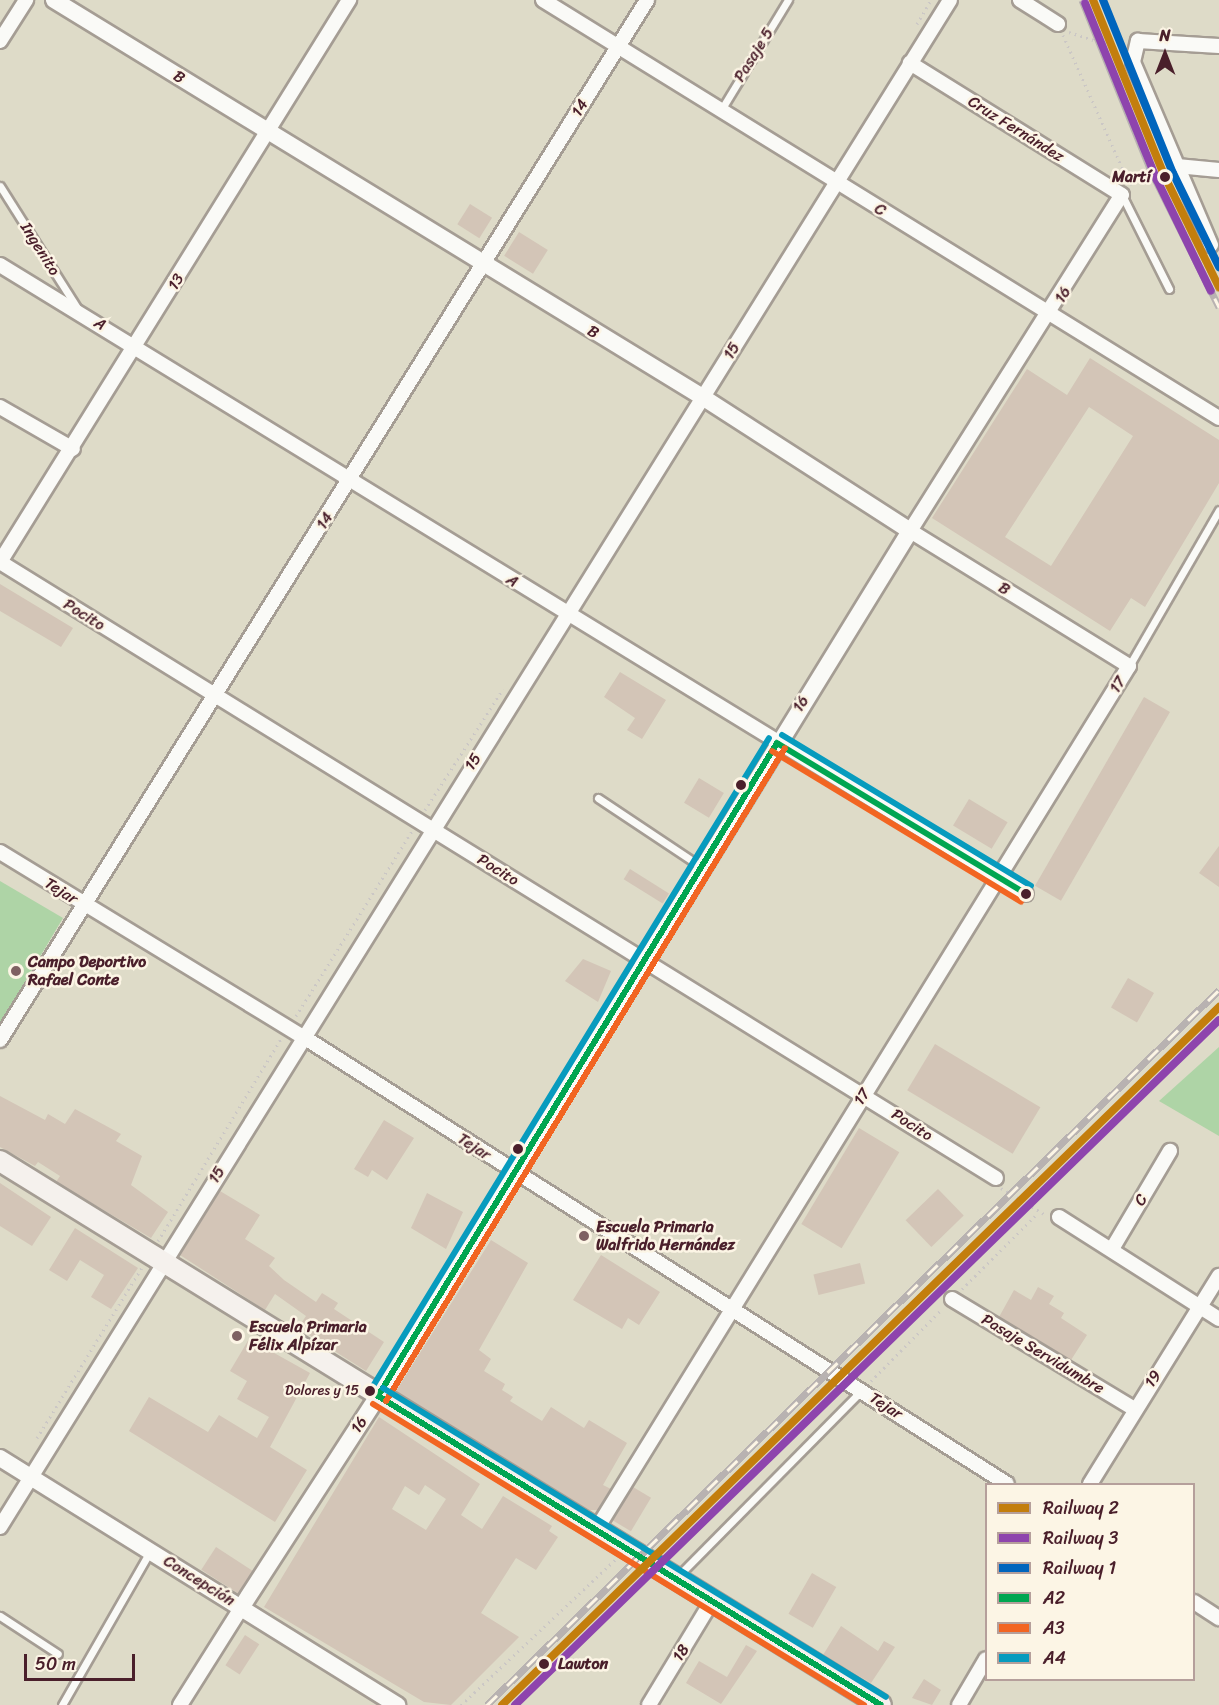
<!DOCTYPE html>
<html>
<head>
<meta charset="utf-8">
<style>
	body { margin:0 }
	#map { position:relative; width:1219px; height:1705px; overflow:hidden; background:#dedbc8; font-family:Sriracha,sans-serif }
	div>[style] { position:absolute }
	.green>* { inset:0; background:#aed4a6 }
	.building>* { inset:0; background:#d3c5b7; transform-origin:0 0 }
	.path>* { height:3px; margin-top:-1.5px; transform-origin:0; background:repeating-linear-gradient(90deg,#cbc7c5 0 1.5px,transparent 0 6px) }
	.roads { filter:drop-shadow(2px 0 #a59d94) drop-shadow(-2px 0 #a59d94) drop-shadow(0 2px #a59d94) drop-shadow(0 -2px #a59d94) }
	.service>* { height:7px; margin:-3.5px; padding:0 3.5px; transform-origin:3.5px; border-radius:3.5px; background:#fafaf7 }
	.minor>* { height:14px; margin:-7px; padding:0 7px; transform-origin:7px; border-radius:7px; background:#fafaf7 }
	.tertiary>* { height:16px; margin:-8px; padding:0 8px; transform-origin:8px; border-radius:8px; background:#fafaf7 }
	.secondary>* { height:20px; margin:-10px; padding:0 10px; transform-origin:10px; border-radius:10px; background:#f5f1ed }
	.rail>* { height:7px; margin-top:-3.5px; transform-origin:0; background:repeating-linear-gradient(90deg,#fcf5e5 0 14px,#b8b2b1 0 28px); box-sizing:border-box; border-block:2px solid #b8b2b1 }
	.bus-1>* { height:6px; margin:-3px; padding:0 3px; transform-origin:3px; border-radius:3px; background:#00a651 }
	.bus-2>* { height:6px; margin:-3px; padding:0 3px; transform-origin:3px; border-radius:3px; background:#f26522 }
	.bus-3>* { height:6px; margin:-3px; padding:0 3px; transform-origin:3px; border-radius:3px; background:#079bbe }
	.rail-1>* { height:8px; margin:-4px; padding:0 4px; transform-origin:4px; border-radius:4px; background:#c37e0d }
	.rail-2>* { height:8px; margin:-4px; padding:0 4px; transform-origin:4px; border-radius:4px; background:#8e44ad }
	.rail-3>* { height:8px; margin:-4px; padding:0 4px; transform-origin:4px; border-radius:4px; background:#0065bd }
	.dots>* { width:16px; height:16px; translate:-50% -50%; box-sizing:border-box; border:3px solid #fcf5e5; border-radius:50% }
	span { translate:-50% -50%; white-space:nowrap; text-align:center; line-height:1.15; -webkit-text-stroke:5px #fcf5e5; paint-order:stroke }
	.bus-label { font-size:14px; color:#4a1f2b }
	.right { translate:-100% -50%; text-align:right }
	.street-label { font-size:16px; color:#4a1f2b }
	.stop-label { font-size:16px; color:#4a1f2b; font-weight:700 }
	.left { translate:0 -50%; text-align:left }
	.poi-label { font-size:16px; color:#4a1f2b; font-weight:700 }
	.legend { position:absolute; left:985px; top:1483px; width:210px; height:198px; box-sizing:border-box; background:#fcf5e5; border:2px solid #b59f9b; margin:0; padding:8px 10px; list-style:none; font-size:18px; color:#4a1f2b }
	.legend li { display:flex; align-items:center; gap:12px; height:30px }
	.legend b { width:30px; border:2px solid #b59f9b }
	.north { position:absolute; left:1135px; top:24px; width:60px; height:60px; -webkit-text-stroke:4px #fcf5e5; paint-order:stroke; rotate:0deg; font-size:16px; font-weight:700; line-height:24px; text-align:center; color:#4a1f2b }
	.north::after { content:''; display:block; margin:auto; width:21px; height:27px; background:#4a1f2b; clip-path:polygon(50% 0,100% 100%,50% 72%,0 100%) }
	.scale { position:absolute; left:24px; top:1654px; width:111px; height:27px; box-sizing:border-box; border:3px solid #4a1f2b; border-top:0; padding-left:8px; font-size:18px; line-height:21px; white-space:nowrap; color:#4a1f2b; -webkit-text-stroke:4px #fcf5e5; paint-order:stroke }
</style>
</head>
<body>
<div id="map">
	<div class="green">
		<i style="clip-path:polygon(0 881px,63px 918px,0 1024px)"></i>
		<i style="clip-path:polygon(1219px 1047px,1219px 1136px,1159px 1101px)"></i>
	</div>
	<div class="building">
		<i style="left:470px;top:204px;width:26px;height:24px;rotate:32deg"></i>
		<i style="left:519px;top:232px;width:34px;height:28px;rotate:32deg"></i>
		<i style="clip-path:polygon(evenodd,1090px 358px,1219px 440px,1219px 483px,1145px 607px,1131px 598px,1110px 631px,932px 518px,1027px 369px,1067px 395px,1090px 358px,1089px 407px,1133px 436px,1051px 566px,1005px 537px,1089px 407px)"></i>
		<i style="clip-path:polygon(0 584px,73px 628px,61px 647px,0 611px)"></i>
		<i style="clip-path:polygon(620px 672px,666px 700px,642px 739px,627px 730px,635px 718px,604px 697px)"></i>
		<i style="left:1144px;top:697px;width:30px;height:218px;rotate:30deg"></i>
		<i style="left:699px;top:778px;width:29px;height:29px;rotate:31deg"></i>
		<i style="left:969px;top:799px;width:45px;height:31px;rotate:31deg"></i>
		<i style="clip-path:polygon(1219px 846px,1219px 887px,1199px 873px)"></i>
		<i style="left:630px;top:869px;width:46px;height:12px;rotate:32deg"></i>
		<i style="clip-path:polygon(583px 959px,611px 971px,598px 1002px,565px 981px)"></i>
		<i style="left:1128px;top:978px;width:30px;height:34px;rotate:30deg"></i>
		<i style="left:935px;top:1044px;width:123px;height:54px;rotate:31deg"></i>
		<i style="clip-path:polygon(0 1096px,45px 1120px,48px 1114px,65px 1124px,75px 1109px,121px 1134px,116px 1141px,142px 1156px,131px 1185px,168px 1212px,151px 1238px,56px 1182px,60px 1176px,38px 1162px,35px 1166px,0 1147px)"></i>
		<i style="clip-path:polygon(384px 1120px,414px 1138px,387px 1180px,372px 1170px,368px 1177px,354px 1169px)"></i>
		<i style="left:859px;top:1128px;width:47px;height:112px;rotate:31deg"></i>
		<i style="clip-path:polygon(0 1183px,51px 1217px,32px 1246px,0 1226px)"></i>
		<i style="left:938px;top:1189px;width:37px;height:45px;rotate:46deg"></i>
		<i style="clip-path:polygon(220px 1191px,260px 1215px,245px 1239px,275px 1258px,269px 1266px,284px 1280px,316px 1302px,322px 1293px,338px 1303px,334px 1309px,384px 1342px,366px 1371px,298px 1328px,306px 1316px,275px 1294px,265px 1310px,180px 1255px)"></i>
		<i style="clip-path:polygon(427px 1193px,463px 1212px,446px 1249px,411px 1228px)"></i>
		<i style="clip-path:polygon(75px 1228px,138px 1268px,111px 1309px,91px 1297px,104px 1275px,80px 1260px,67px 1281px,49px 1270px)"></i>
		<i style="clip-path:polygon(491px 1240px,528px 1263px,479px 1350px,491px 1359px,484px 1371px,505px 1384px,502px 1390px,513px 1397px,510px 1401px,542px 1421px,551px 1407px,584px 1428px,589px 1420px,627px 1443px,603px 1485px,611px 1489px,598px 1510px,589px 1510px,396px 1391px)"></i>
		<i style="clip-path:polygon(601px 1255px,660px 1292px,639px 1325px,628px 1318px,622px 1329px,573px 1300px)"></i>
		<i style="left:860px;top:1263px;width:21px;height:48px;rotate:76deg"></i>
		<i style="clip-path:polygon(1038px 1287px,1054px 1296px,1049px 1304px,1064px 1313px,1061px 1318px,1087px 1335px,1071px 1360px,999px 1317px,1014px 1290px,1031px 1300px)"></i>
		<i style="clip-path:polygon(249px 1339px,310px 1373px,270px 1447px,307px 1470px,275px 1522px,129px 1431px,149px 1397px,208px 1432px,219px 1415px,257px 1438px,269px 1417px,237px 1399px,247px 1381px,230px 1371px)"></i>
		<i style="clip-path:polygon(evenodd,379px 1417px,480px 1484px,461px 1515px,482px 1529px,503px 1496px,552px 1526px,549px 1531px,558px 1537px,536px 1570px,516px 1558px,481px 1613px,519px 1637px,451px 1705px,424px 1702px,264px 1607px,379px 1417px,425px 1485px,446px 1499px,426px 1530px,392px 1509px,405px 1486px,419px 1495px,425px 1485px)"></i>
		<i style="left:633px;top:1487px;width:21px;height:39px;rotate:31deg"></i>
		<i style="left:216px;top:1547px;width:44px;height:27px;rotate:33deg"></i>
		<i style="left:812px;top:1573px;width:28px;height:47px;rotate:30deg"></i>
		<i style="clip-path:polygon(841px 1626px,878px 1651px,884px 1641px,895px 1647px,871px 1683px,823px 1655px)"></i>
		<i style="left:245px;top:1635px;width:17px;height:36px;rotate:33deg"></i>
		<i style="clip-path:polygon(746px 1645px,757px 1651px,721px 1704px,686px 1683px,699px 1661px,727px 1677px)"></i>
		<i style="clip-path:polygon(924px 1679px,941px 1690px,932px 1705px,912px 1698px)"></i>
	</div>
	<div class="path">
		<i style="left:917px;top:24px;width:28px;rotate:-60deg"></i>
		<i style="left:1069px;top:32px;width:32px;rotate:18deg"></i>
		<i style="left:1099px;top:42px;width:24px;rotate:-2deg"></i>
		<i style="left:1063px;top:35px;width:162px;rotate:66deg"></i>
		<i style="left:1130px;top:184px;width:38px;rotate:-25deg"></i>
		<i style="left:425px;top:810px;width:144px;rotate:-57.2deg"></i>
		<i style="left:296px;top:1016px;width:218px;rotate:-57.9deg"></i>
		<i style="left:1001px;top:1188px;width:52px;rotate:31deg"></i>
		<i style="left:158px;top:1241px;width:237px;rotate:-58.7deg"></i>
		<i style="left:962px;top:1289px;width:106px;rotate:-45deg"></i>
		<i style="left:871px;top:1381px;width:101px;rotate:-45.4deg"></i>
		<i style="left:37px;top:1438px;width:201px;rotate:-58.4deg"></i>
		<i style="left:461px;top:1705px;width:212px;rotate:-43.3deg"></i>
	</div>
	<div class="roads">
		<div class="service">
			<i style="left:721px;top:110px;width:129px;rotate:-58.7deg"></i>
			<i style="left:0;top:186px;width:144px;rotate:57.7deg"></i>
			<i style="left:1122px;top:195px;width:105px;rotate:63.4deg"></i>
			<i style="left:1129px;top:666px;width:180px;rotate:-60deg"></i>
			<i style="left:598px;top:798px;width:126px;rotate:33.7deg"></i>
			<i style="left:678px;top:1576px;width:262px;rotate:-45.3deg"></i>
			<i style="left:0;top:1616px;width:69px;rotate:33.2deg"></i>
			<i style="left:62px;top:1705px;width:175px;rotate:-60.2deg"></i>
		</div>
		<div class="minor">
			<i style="left:543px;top:0;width:795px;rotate:31.73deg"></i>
			<i style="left:1020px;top:0;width:45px;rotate:32.3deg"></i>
			<i style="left:0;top:41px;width:49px;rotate:-57.6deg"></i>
			<i style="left:1177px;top:166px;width:42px;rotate:5.4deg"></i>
			<i style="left:1211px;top:245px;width:199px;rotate:-113.1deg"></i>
			<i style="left:1133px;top:62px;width:22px;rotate:-77deg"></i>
			<i style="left:1138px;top:41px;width:81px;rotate:3.5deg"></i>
			<i style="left:0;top:265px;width:1203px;rotate:31.51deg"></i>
			<i style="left:0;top:407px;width:84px;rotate:29.9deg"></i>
			<i style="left:0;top:562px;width:1171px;rotate:31.74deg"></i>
			<i style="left:0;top:562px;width:662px;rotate:-58.16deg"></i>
			<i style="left:0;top:852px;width:354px;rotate:31.4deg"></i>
			<i style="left:302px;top:1036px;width:835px;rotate:32.43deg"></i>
			<i style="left:0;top:1040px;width:1225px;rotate:-58.11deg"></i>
			<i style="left:1059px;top:1217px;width:190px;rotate:32.5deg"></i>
			<i style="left:1112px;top:1249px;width:114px;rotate:-59.4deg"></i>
			<i style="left:952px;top:1299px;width:213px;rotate:31.1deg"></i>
			<i style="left:1090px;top:1484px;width:245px;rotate:-58.2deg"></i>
			<i style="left:0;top:1527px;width:1798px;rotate:-58.11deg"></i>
			<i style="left:596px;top:1530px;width:1015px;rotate:-58.33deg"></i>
			<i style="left:1129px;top:666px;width:257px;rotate:-148.3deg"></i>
			<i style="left:910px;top:531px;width:397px;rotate:-57.8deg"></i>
			<i style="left:1122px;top:195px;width:250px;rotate:-148.1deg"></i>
			<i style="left:1194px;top:1602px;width:30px;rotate:33deg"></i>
			<i style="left:180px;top:1705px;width:115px;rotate:-57.8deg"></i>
			<i style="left:649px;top:1705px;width:122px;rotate:-58.8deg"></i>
			<i style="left:959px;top:1705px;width:53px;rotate:-59.6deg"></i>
		</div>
		<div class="tertiary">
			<i style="left:54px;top:0;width:762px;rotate:31.48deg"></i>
			<i style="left:704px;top:398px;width:245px;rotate:32.8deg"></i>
			<i style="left:910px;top:531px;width:1016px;rotate:121.59deg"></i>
			<i style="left:378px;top:1396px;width:252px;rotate:122.9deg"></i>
			<i style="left:0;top:1458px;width:468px;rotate:31.9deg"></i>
		</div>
		<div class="secondary">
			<i style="left:0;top:1161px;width:1035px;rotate:31.69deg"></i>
		</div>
	</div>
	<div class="rail">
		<i style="left:1082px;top:0;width:187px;rotate:68deg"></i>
		<i style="left:1152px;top:173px;width:150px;rotate:63.4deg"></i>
		<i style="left:487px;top:1705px;width:1023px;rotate:-44.33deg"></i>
	</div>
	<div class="bus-1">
		<i style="left:777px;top:743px;width:291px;rotate:31.2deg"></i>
		<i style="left:378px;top:1396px;width:765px;rotate:-58.57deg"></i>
		<i style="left:378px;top:1396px;width:590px;rotate:31.56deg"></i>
	</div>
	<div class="bus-2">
		<i style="left:772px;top:751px;width:291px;rotate:31.2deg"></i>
		<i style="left:386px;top:1401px;width:765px;rotate:-58.57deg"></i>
		<i style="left:373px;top:1404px;width:576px;rotate:31.51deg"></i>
	</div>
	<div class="bus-3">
		<i style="left:782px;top:735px;width:291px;rotate:31.2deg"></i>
		<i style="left:383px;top:1388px;width:590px;rotate:31.56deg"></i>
		<i style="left:370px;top:1391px;width:765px;rotate:-58.57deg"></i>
	</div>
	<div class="rail-1">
		<i style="left:1093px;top:0;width:191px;rotate:67.9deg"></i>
		<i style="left:1165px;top:177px;width:123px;rotate:63.9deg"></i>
		<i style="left:502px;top:1705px;width:1001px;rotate:-44.23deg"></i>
	</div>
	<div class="rail-2">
		<i style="left:1085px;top:3px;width:191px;rotate:67.9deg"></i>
		<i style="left:1157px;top:180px;width:123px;rotate:64.1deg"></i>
		<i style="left:515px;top:1705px;width:982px;rotate:-44.22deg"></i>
	</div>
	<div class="rail-3">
		<i style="left:1103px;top:0;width:187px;rotate:68deg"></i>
		<i style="left:1173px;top:173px;width:105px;rotate:63.9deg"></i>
	</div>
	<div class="dots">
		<i style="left:1165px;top:177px;background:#4a1f2b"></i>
		<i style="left:741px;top:785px;background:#4a1f2b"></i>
		<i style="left:1026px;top:894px;background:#4a1f2b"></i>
		<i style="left:16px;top:971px;background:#7e6162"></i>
		<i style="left:518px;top:1149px;background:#4a1f2b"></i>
		<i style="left:584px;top:1236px;background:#7e6162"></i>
		<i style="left:237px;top:1336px;background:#7e6162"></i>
		<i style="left:370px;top:1391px;background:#4a1f2b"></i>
		<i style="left:544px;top:1664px;background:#4a1f2b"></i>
	</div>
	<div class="bus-label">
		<span class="right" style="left:359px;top:1391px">Dolores y 15</span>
	</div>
	<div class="street-label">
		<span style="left:754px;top:55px;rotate:-58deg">Pasaje 5</span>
		<span style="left:179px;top:77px;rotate:32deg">B</span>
		<span style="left:580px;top:108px;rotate:-59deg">14</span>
		<span style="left:1016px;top:129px;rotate:32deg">Cruz Fernández</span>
		<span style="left:880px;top:210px;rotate:31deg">C</span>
		<span style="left:40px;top:249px;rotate:58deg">Ingenito</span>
		<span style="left:176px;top:282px;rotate:-58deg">13</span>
		<span style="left:1063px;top:295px;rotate:-59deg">16</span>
		<span style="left:100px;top:324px;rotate:30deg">A</span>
		<span style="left:593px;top:332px;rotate:31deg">B</span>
		<span style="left:732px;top:351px;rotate:-59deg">15</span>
		<span style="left:325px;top:521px;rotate:-58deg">14</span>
		<span style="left:512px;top:581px;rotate:33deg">A</span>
		<span style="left:1004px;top:589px;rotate:32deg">B</span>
		<span style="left:84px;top:615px;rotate:32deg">Pocito</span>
		<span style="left:1118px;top:685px;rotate:-58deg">17</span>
		<span style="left:801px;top:704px;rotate:-58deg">16</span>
		<span style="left:473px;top:762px;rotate:-57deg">15</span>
		<span style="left:498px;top:870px;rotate:32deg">Pocito</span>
		<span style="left:61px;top:891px;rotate:32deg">Tejar</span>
		<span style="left:862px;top:1097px;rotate:-58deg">17</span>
		<span style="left:912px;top:1125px;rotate:33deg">Pocito</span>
		<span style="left:474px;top:1147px;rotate:33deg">Tejar</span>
		<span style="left:217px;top:1175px;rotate:-58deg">15</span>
		<span style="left:1141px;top:1200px;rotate:-59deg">C</span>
		<span style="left:1043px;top:1354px;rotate:31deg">Pasaje Servidumbre</span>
		<span style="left:1153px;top:1379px;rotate:-57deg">19</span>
		<span style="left:886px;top:1406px;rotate:33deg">Tejar</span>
		<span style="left:359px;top:1425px;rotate:-57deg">16</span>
		<span style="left:199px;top:1581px;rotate:32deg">Concepción</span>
		<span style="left:681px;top:1653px;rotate:-59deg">18</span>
	</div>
	<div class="stop-label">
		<span class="right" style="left:1151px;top:177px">Martí</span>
		<span class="left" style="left:558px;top:1664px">Lawton</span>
	</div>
	<div class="poi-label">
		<span class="left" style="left:28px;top:971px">Campo Deportivo<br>Rafael Conte</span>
		<span class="left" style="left:596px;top:1236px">Escuela Primaria<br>Walfrido Hernández</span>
		<span class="left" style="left:249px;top:1336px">Escuela Primaria<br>Félix Alpízar</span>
	</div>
	<ul class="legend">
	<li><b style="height:8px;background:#c37e0d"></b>Railway 2</li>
	<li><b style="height:8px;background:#8e44ad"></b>Railway 3</li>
	<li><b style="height:8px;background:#0065bd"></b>Railway 1</li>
	<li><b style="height:8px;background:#00a651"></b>A2</li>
	<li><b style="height:8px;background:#f26522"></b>A3</li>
	<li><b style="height:8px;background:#079bbe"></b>A4</li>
	</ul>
	<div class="north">N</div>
	<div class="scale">50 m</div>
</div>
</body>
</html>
